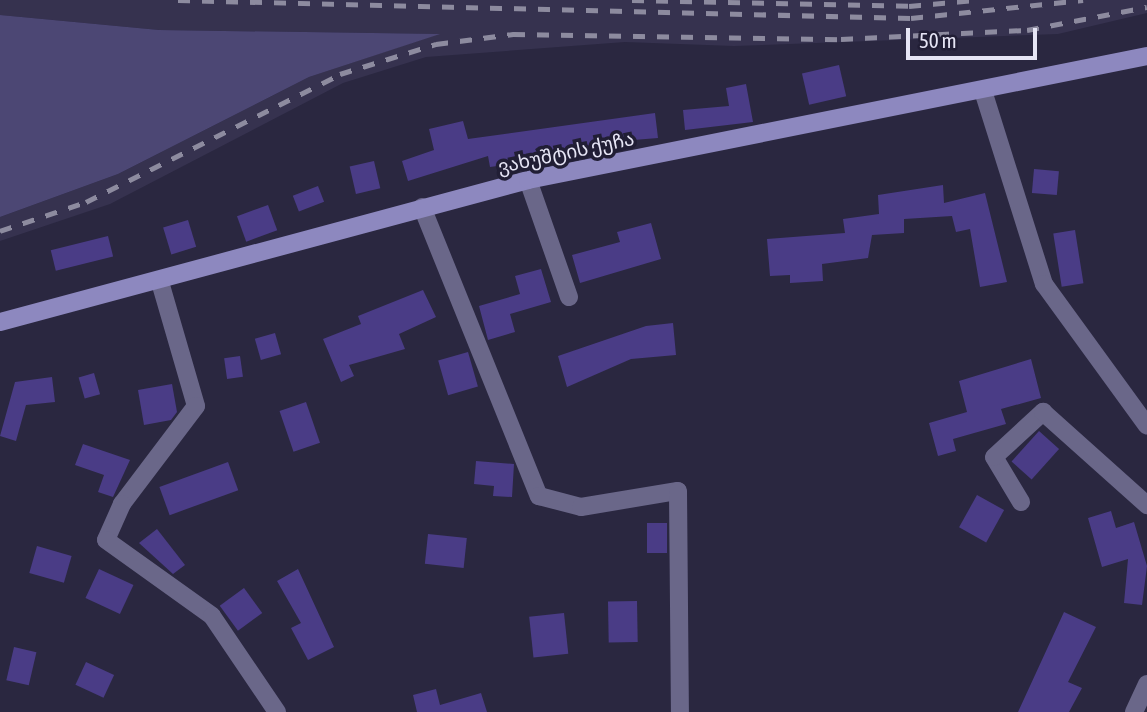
<!DOCTYPE html>
<html>
<head>
<meta charset="utf-8">
<style>
	body { margin:0 }
	#map { position:relative; width:1147px; height:712px; overflow:hidden; background:#2a2740; font-family:"Asap Condensed","Noto Sans Georgian",sans-serif }
	div>[style] { position:absolute }
	.built>* { inset:0; background:#36324f }
	.green>* { inset:0; background:#4c4774 }
	.building>* { inset:0; background:#4a3c86; transform-origin:0 0 }
	.street>* { height:18px; margin:-9px; padding:0 9px; transform-origin:9px; border-radius:9px; background:#6a6789 }
	.secondary>* { height:18px; margin:-9px; padding:0 9px; transform-origin:9px; border-radius:9px; background:#8d88bf }
	.rail>* { height:5px; margin-top:-2.5px; transform-origin:0; background:repeating-linear-gradient(90deg,#8d8b9f 0 12px,transparent 0 24px) }
	span { translate:-50% -50%; white-space:nowrap; text-align:center; line-height:1.15; -webkit-text-stroke:7px #211e35; paint-order:stroke }
	.street-label { font-size:19px; color:#e6e5f5 }
	.scale { position:absolute; left:906px; top:28px; width:131px; height:32px; box-sizing:border-box; border:4px solid #e6e5f5; border-top:0; padding-left:9px; font-size:21px; line-height:24px; white-space:nowrap; color:#e6e5f5; -webkit-text-stroke:5px #211e35; paint-order:stroke }
</style>
</head>
<body>
<div id="map">
	<div class="built">
		<i style="clip-path:polygon(0 0,1147px 0,1147px 13px,1058px 34px,734px 46px,625px 42px,426px 57px,343px 83px,110px 204px,0 241px,0 217px,118px 174px,309px 77px,438px 34px,159px 30px,0 15px)"></i>
	</div>
	<div class="green">
		<i style="clip-path:polygon(0 15px,159px 30px,440px 34px,309px 77px,118px 174px,0 217px)"></i>
	</div>
	<div class="building">
		<i style="left:839px;top:65px;width:32px;height:38px;rotate:77deg"></i>
		<i style="clip-path:polygon(746px 84px,753px 122px,685px 130px,683px 110px,729px 106px,726px 88px)"></i>
		<i style="clip-path:polygon(655px 113px,658px 138px,609px 142px,609px 150px,490px 167px,488px 156px,408px 181px,402px 161px,434px 150px,429px 129px,463px 121px,468px 139px)"></i>
		<i style="left:374px;top:161px;width:28px;height:25px;rotate:77deg"></i>
		<i style="left:1034px;top:169px;width:25px;height:24px;rotate:5deg"></i>
		<i style="clip-path:polygon(943px 185px,944px 203px,985px 193px,1007px 282px,980px 287px,970px 229px,956px 232px,952px 216px,904px 219px,904px 233px,872px 235px,868px 258px,822px 264px,823px 281px,790px 283px,790px 275px,770px 276px,767px 239px,845px 233px,843px 219px,879px 214px,878px 195px)"></i>
		<i style="left:318px;top:186px;width:17px;height:27px;rotate:69deg"></i>
		<i style="left:268px;top:205px;width:27px;height:33px;rotate:70deg"></i>
		<i style="left:188px;top:220px;width:28px;height:26px;rotate:73deg"></i>
		<i style="clip-path:polygon(651px 223px,661px 259px,580px 283px,572px 255px,620px 242px,617px 232px)"></i>
		<i style="left:1075px;top:230px;width:54px;height:22px;rotate:81deg"></i>
		<i style="left:108px;top:236px;width:21px;height:59px;rotate:76deg"></i>
		<i style="clip-path:polygon(541px 269px,551px 302px,510px 314px,515px 332px,488px 340px,479px 306px,520px 294px,515px 276px)"></i>
		<i style="clip-path:polygon(423px 290px,436px 317px,399px 334px,405px 349px,349px 365px,354px 376px,341px 382px,323px 339px,361px 324px,358px 316px)"></i>
		<i style="clip-path:polygon(673px 323px,676px 355px,631px 359px,567px 387px,558px 356px,646px 326px)"></i>
		<i style="left:275px;top:333px;width:22px;height:21px;rotate:74deg"></i>
		<i style="left:468px;top:352px;width:36px;height:31px;rotate:74deg"></i>
		<i style="left:240px;top:356px;width:21px;height:16px;rotate:82deg"></i>
		<i style="clip-path:polygon(1031px 359px,1041px 398px,1001px 409px,1006px 424px,953px 439px,956px 451px,938px 456px,929px 423px,967px 412px,959px 381px)"></i>
		<i style="left:94px;top:373px;width:22px;height:16px;rotate:74deg"></i>
		<i style="clip-path:polygon(52px 377px,55px 402px,26px 405px,16px 441px,0 436px,15px 382px)"></i>
		<i style="clip-path:polygon(172px 384px,177px 412px,171px 420px,144px 425px,138px 390px)"></i>
		<i style="left:306px;top:402px;width:43px;height:28px;rotate:71deg"></i>
		<i style="left:1039px;top:431px;width:27px;height:41px;rotate:42deg"></i>
		<i style="clip-path:polygon(83px 444px,130px 460px,113px 497px,98px 492px,104px 475px,75px 465px)"></i>
		<i style="clip-path:polygon(476px 461px,514px 464px,512px 497px,493px 496px,494px 486px,474px 484px)"></i>
		<i style="left:228px;top:462px;width:30px;height:73px;rotate:70deg"></i>
		<i style="left:977px;top:495px;width:31px;height:37px;rotate:29deg"></i>
		<i style="clip-path:polygon(1111px 511px,1116px 528px,1134px 522px,1147px 566px,1142px 605px,1124px 603px,1128px 559px,1102px 567px,1088px 518px)"></i>
		<i style="left:647px;top:523px;width:20px;height:30px"></i>
		<i style="clip-path:polygon(157px 529px,185px 565px,173px 574px,139px 543px)"></i>
		<i style="left:428px;top:534px;width:39px;height:30px;rotate:6deg"></i>
		<i style="left:37px;top:546px;width:36px;height:28px;rotate:16deg"></i>
		<i style="left:99px;top:569px;width:38px;height:32px;rotate:25deg"></i>
		<i style="clip-path:polygon(298px 569px,334px 647px,308px 660px,291px 628px,301px 623px,277px 581px)"></i>
		<i style="left:244px;top:588px;width:31px;height:30px;rotate:54deg"></i>
		<i style="left:637px;top:601px;width:41px;height:29px;rotate:89deg"></i>
		<i style="clip-path:polygon(1064px 612px,1096px 627px,1068px 682px,1082px 688px,1069px 712px,1018px 712px)"></i>
		<i style="left:564px;top:613px;width:41px;height:35px;rotate:84deg"></i>
		<i style="left:14px;top:647px;width:23px;height:34px;rotate:13deg"></i>
		<i style="left:86px;top:662px;width:31px;height:25px;rotate:25deg"></i>
		<i style="clip-path:polygon(436px 689px,440px 705px,481px 693px,487px 712px,417px 712px,413px 695px)"></i>
	</div>
	<div class="street">
		<i style="left:984px;top:94px;width:199px;rotate:72.5deg"></i>
		<i style="left:1044px;top:284px;width:175px;rotate:54deg"></i>
		<i style="left:528px;top:180px;width:124px;rotate:70.7deg"></i>
		<i style="left:422px;top:207px;width:312px;rotate:68deg"></i>
		<i style="left:539px;top:496px;width:43px;rotate:14.7deg"></i>
		<i style="left:581px;top:507px;width:98px;rotate:-9.4deg"></i>
		<i style="left:678px;top:491px;width:221px;rotate:89.5deg"></i>
		<i style="left:160px;top:282px;width:129px;rotate:73.8deg"></i>
		<i style="left:196px;top:406px;width:123px;rotate:127.1deg"></i>
		<i style="left:122px;top:504px;width:39px;rotate:114deg"></i>
		<i style="left:106px;top:540px;width:130px;rotate:35.6deg"></i>
		<i style="left:212px;top:616px;width:116px;rotate:55.9deg"></i>
		<i style="left:1021px;top:502px;width:52px;rotate:-121deg"></i>
		<i style="left:994px;top:457px;width:67px;rotate:-42.6deg"></i>
		<i style="left:1043px;top:412px;width:140px;rotate:41.8deg"></i>
		<i style="left:1134px;top:712px;width:31px;rotate:-65deg"></i>
	</div>
	<div class="secondary">
		<i style="left:0;top:322px;width:547px;rotate:-15.05deg"></i>
		<i style="left:528px;top:180px;width:631px;rotate:-11.33deg"></i>
	</div>
	<div class="rail">
		<i style="left:178px;top:0;width:733px;rotate:1.41deg"></i>
		<i style="left:911px;top:18px;width:173px;rotate:-6deg"></i>
		<i style="left:632px;top:0;width:277px;rotate:1.2deg"></i>
		<i style="left:909px;top:6px;width:66px;rotate:-5.2deg"></i>
		<i style="left:0;top:231px;width:91px;rotate:-18.6deg"></i>
		<i style="left:86px;top:202px;width:284px;rotate:-26.7deg"></i>
		<i style="left:340px;top:74px;width:101px;rotate:-17.4deg"></i>
		<i style="left:436px;top:44px;width:78px;rotate:-7.4deg"></i>
		<i style="left:513px;top:34px;width:328px;rotate:0.9deg"></i>
		<i style="left:841px;top:39px;width:186px;rotate:-2.8deg"></i>
		<i style="left:1027px;top:30px;width:122px;rotate:-10.9deg"></i>
	</div>
	<div class="street-label">
		<span style="left:566px;top:153px;rotate:-12deg">ვახუშტის ქუჩა</span>
	</div>
	<div class="scale">50 m</div>
</div>
</body>
</html>
